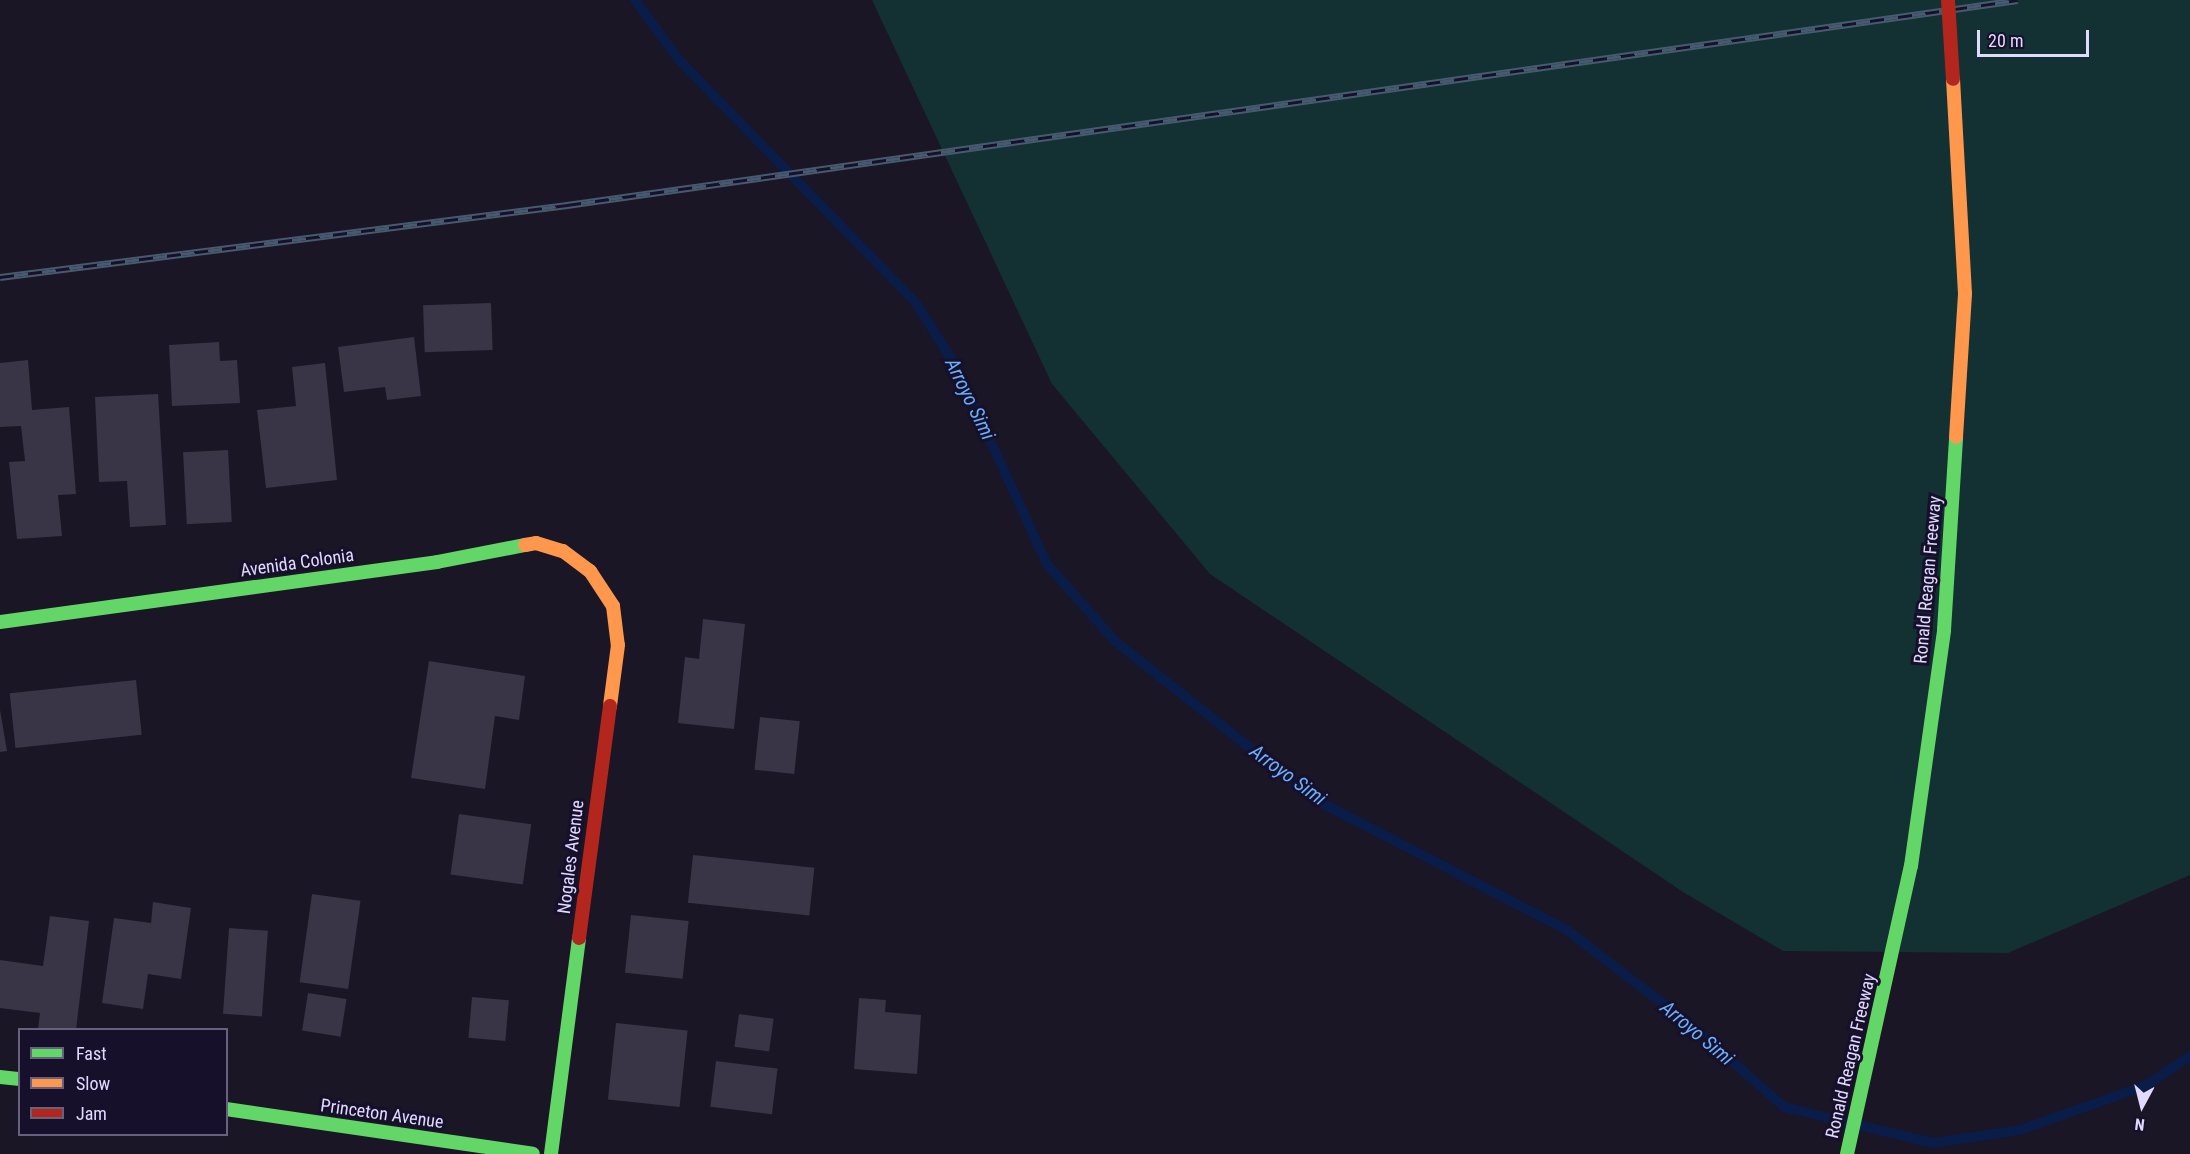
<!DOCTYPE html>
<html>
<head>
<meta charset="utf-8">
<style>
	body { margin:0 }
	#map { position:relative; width:2190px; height:1154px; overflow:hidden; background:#1a1625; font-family:"Roboto Condensed",sans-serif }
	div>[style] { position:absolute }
	.green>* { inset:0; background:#133033 }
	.stream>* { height:10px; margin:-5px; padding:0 5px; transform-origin:5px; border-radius:5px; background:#0a1c48 }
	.building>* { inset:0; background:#393446; transform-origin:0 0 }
	.fast>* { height:14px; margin:-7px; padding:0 7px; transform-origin:7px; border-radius:7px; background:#63d668 }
	.slow>* { height:14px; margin:-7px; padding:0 7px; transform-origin:7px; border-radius:7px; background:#ff974d }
	.jam>* { height:14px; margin:-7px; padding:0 7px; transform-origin:7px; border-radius:7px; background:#b3261e }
	.rail>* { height:7px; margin-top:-3.5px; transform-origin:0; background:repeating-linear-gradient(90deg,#16102b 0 14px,#475a6f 0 28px); box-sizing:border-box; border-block:2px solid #475a6f }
	.fast-bridge>* { height:14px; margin:-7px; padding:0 7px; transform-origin:7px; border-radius:7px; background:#63d668 }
	.slow-bridge>* { height:14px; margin:-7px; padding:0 7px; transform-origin:7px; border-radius:7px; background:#ff974d }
	.jam-bridge>* { height:14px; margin:-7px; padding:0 7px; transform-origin:7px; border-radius:7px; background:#b3261e }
	span { translate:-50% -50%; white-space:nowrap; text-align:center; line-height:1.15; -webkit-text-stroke:6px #16102b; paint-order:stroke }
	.street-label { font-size:18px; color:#e0daff }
	.water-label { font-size:20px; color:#68b0ff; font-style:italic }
	.legend { position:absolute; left:18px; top:1028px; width:210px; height:108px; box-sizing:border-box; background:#16102b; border:2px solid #676180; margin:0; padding:8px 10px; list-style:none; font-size:18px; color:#e0daff }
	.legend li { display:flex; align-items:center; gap:12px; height:30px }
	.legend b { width:30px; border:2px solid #676180 }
	.north { position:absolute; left:2112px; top:1076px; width:60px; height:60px; -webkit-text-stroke:4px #16102b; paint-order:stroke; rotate:187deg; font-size:16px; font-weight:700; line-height:24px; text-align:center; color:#e0daff }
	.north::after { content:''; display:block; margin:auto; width:21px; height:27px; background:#e0daff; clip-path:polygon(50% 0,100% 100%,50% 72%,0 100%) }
	.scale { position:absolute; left:1977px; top:30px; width:112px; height:27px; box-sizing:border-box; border:3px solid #e0daff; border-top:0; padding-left:8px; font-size:18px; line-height:21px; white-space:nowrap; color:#e0daff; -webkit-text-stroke:4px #16102b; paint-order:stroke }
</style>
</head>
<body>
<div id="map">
	<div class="green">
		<i style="clip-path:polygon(872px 0,2190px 0,2190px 875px,2008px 953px,1783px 951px,1683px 892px,1210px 574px,1052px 384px)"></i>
	</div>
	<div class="stream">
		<i style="left:635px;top:0;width:74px;rotate:53.7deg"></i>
		<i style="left:679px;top:60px;width:339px;rotate:45.7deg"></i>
		<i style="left:916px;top:303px;width:79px;rotate:57.9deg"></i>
		<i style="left:958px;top:370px;width:213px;rotate:65.4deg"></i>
		<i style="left:1047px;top:564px;width:103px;rotate:48.6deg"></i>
		<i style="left:1115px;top:641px;width:254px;rotate:38.4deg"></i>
		<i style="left:1314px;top:799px;width:285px;rotate:27.4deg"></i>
		<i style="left:1567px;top:930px;width:151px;rotate:37.5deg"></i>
		<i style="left:1687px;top:1022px;width:129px;rotate:41.2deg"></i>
		<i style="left:1784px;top:1107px;width:153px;rotate:13.6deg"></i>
		<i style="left:1933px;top:1143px;width:88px;rotate:-8.5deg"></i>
		<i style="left:2020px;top:1130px;width:135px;rotate:-19.5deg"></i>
		<i style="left:2147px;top:1085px;width:52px;rotate:-34deg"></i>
	</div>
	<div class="building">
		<i style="left:491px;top:303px;width:47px;height:68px;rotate:88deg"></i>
		<i style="clip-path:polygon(414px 337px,421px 396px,387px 400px,385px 387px,344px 392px,338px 347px)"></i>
		<i style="clip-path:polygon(219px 342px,220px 361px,237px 360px,240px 403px,172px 406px,169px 345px)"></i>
		<i style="clip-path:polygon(28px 360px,32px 410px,69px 407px,76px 494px,58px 495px,62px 536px,17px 539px,9px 462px,25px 461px,21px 426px,0 427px,0 363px)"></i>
		<i style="clip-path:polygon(325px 363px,337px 480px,266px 488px,257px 410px,296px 406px,292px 367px)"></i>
		<i style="clip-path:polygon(158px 394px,166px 525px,130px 527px,127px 481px,99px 482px,95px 397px)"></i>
		<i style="left:228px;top:450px;width:72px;height:45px;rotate:87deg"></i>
		<i style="clip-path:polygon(703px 619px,745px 624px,734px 729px,678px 723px,685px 657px,699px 659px)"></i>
		<i style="clip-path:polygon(429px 661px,525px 676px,519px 720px,495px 716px,485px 789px,411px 778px)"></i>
		<i style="left:136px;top:680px;width:55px;height:127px;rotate:84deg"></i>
		<i style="clip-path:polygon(0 710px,7px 751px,0 752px)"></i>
		<i style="left:760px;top:717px;width:40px;height:53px;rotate:6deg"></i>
		<i style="left:459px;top:814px;width:73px;height:61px;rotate:8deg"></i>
		<i style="left:693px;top:855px;width:122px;height:48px;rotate:6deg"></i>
		<i style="left:312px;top:894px;width:49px;height:89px;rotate:8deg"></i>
		<i style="clip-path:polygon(153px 902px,191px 908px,181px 979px,148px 974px,143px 1009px,102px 1003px,114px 918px,151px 923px)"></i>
		<i style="left:631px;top:915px;width:58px;height:58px;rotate:6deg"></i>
		<i style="clip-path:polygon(50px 916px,89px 921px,76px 1030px,38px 1029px,40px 1013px,0 1008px,0 960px,43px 966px)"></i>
		<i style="left:229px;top:928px;width:39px;height:86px;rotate:4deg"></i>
		<i style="left:308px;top:993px;width:39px;height:38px;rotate:9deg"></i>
		<i style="left:472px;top:997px;width:37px;height:41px;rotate:5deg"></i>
		<i style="clip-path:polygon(859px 998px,886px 1000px,885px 1012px,921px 1015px,917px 1074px,854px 1069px)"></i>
		<i style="left:739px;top:1014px;width:35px;height:33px;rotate:8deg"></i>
		<i style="left:616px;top:1023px;width:72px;height:77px;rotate:6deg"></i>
		<i style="left:716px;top:1061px;width:62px;height:46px;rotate:7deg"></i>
	</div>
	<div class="fast">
		<i style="left:0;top:622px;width:441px;rotate:-7.8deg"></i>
		<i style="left:437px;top:562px;width:90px;rotate:-10.9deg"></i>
		<i style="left:0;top:1077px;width:20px;rotate:6deg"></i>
		<i style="left:226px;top:1109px;width:310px;rotate:8.3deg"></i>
		<i style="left:551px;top:1154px;width:218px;rotate:-82.6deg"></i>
	</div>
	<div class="slow">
		<i style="left:525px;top:545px;width:11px;rotate:-10deg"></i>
		<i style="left:536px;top:543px;width:28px;rotate:17deg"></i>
		<i style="left:563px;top:551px;width:34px;rotate:37deg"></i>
		<i style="left:590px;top:571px;width:42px;rotate:56.7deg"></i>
		<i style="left:613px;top:606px;width:39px;rotate:83deg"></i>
		<i style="left:618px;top:645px;width:62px;rotate:97.5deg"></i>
	</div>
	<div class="jam">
		<i style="left:579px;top:938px;width:234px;rotate:-82.4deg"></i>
	</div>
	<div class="rail">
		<i style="left:0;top:277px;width:572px;rotate:-7.24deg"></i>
		<i style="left:567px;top:205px;width:1465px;rotate:-8.04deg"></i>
	</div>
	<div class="fast-bridge">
		<i style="left:1847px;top:1154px;width:295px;rotate:-77.5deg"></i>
		<i style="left:1911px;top:866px;width:238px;rotate:-82deg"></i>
		<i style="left:1944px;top:630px;width:193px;rotate:-86.4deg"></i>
	</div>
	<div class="slow-bridge">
		<i style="left:1953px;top:79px;width:215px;rotate:86.8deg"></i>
		<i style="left:1965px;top:294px;width:143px;rotate:93.6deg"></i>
	</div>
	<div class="jam-bridge">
		<i style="left:1948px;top:0;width:79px;rotate:86.4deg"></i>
	</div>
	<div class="street-label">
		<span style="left:297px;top:563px;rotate:-8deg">Avenida Colonia</span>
		<span style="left:1928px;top:580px;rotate:-85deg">Ronald Reagan Freeway</span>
		<span style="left:571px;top:857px;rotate:-83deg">Nogales Avenue</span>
		<span style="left:1851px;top:1056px;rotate:-77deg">Ronald Reagan Freeway</span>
		<span style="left:382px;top:1114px;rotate:8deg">Princeton Avenue</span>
	</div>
	<div class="water-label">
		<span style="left:970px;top:399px;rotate:64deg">Arroyo Simi</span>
		<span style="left:1288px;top:775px;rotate:36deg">Arroyo Simi</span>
		<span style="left:1697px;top:1033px;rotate:40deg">Arroyo Simi</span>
	</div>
	<ul class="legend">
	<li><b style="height:8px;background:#63d668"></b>Fast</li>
	<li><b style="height:8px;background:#ff974d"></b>Slow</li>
	<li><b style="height:8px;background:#b3261e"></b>Jam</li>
	</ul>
	<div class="north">N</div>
	<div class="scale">20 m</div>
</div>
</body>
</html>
